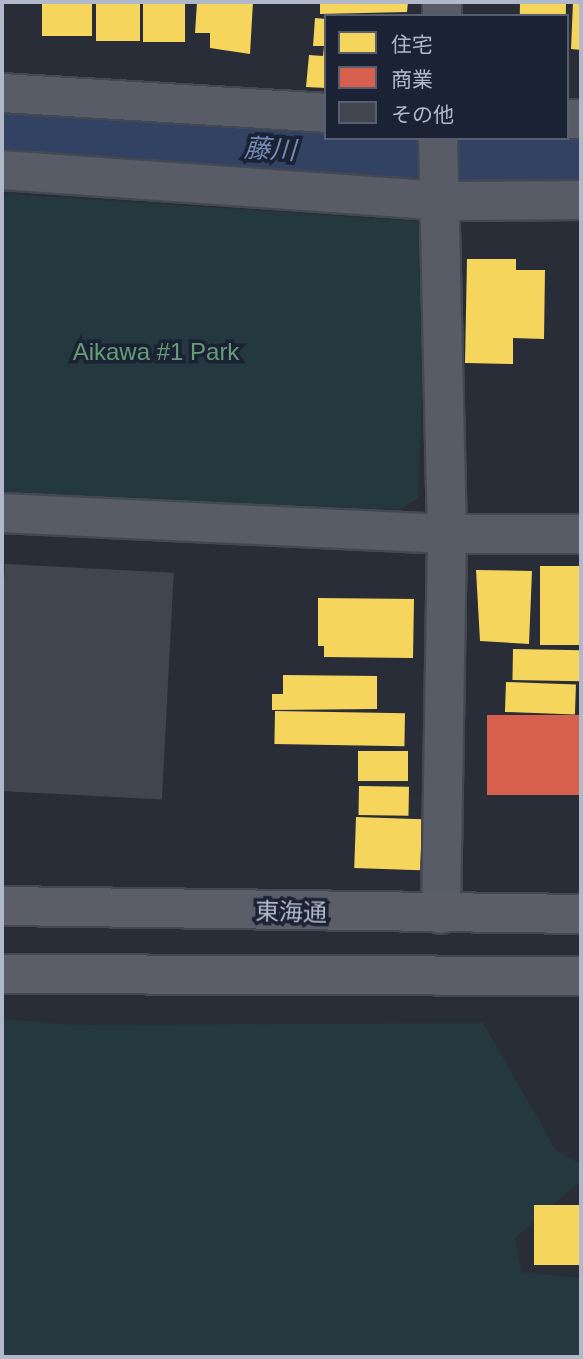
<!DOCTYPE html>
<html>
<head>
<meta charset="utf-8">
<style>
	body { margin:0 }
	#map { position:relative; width:583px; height:1359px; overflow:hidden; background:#282d38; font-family:Helvetica,"Noto Sans JP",sans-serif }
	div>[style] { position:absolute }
	.green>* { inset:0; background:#24383f }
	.homes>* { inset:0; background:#f6d55c; transform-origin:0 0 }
	.shops>* { inset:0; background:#d6604d; transform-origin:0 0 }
	.river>* { height:80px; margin:-40px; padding:0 40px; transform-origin:40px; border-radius:40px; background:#324263 }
	.building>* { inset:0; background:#41454e; transform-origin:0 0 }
	.roads { filter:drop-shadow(2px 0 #444851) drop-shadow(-2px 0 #444851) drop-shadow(0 2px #444851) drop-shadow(0 -2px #444851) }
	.street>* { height:38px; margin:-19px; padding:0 19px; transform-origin:19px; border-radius:19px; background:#585c66 }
	.primary>* { height:38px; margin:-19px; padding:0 19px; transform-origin:19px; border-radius:19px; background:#5b5e68 }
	span { translate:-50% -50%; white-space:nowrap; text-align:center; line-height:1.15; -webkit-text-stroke:7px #1a2233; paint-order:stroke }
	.park-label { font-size:24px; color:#659d77 }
	.street-label { font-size:24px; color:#b1b8ca }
	.water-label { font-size:26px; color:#758bb4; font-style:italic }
	.frame { position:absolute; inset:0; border:4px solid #b1b8ca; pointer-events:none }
	.legend { position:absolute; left:324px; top:14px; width:245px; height:126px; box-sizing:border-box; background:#1a2233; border:2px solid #565e6f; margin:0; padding:9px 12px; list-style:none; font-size:21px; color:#b1b8ca }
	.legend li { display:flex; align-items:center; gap:14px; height:35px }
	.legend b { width:35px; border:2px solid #565e6f }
</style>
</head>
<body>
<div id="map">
	<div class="green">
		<i style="clip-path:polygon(8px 194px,417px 221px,428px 243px,418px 498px,400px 510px,2px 495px,2px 201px)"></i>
		<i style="clip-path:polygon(2px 1019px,77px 1025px,483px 1023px,556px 1150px,581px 1164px,581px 1181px,515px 1238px,521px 1272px,581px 1278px,581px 1357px,2px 1357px)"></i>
	</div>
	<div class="homes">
		<i style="left:42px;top:2px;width:50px;height:34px"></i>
		<i style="left:96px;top:2px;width:44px;height:39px"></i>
		<i style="left:143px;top:2px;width:42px;height:40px"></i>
		<i style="clip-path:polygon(197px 2px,253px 2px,250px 54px,210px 48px,210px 33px,195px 33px)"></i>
		<i style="clip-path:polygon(320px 2px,408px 2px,407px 12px,320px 14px)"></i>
		<i style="left:520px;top:2px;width:46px;height:14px;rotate:1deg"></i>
		<i style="clip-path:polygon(573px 2px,581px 2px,581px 50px,571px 49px)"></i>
		<i style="clip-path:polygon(315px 18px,326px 19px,326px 88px,306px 87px,309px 55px,323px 56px,324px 46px,313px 46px)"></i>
		<i style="clip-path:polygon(467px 259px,516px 259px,516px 270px,545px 270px,544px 339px,513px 338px,513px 364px,465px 363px)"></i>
		<i style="left:540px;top:566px;width:41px;height:79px"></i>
		<i style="clip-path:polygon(476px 570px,532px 571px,529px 644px,480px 641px)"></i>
		<i style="clip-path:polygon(318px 598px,414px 599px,413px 658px,324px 657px,324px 646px,318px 646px)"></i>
		<i style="left:513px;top:649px;width:68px;height:31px;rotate:1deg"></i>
		<i style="clip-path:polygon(283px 675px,377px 676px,377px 709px,272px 710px,272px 694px,283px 694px)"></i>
		<i style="left:506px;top:682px;width:70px;height:30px;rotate:2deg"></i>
		<i style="left:275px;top:711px;width:130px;height:33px;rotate:1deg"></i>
		<i style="left:358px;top:751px;width:50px;height:30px"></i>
		<i style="left:359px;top:786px;width:50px;height:29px;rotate:1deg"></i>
		<i style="left:356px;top:817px;width:66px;height:51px;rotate:2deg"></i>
		<i style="left:534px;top:1205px;width:47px;height:60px"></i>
	</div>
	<div class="shops">
		<i style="left:487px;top:715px;width:94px;height:80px"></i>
	</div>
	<div class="river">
		<i style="left:2px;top:135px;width:416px;rotate:3.3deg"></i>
		<i style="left:417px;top:159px;width:164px"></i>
	</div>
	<div class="building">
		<i style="left:5px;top:564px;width:169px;height:227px;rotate:3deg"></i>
	</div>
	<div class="roads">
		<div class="street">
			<i style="left:442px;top:16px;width:14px;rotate:-90deg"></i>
			<i style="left:2px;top:93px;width:325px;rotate:3.5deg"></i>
			<i style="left:567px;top:119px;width:14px"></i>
			<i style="left:438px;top:138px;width:396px;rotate:88.7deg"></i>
			<i style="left:447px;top:534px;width:380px;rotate:90.9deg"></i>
			<i style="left:2px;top:170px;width:442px;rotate:4deg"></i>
			<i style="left:443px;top:201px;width:138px;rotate:-0.4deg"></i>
			<i style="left:2px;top:513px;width:445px;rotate:2.7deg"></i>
			<i style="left:447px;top:534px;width:134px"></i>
		</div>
		<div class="primary">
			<i style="left:2px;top:906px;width:579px;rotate:0.79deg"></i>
			<i style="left:2px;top:974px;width:579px;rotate:0.2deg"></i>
		</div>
	</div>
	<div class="park-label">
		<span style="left:156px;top:352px">Aikawa #1 Park</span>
	</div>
	<div class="street-label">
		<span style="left:291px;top:912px;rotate:1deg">東海通</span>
	</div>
	<div class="water-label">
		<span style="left:270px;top:150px;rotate:3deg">藤川</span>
	</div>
	<div class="frame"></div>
	<ul class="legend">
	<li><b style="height:19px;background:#f6d55c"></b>住宅</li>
	<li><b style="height:19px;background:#d6604d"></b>商業</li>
	<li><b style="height:19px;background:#41454e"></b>その他</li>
	</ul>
</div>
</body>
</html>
